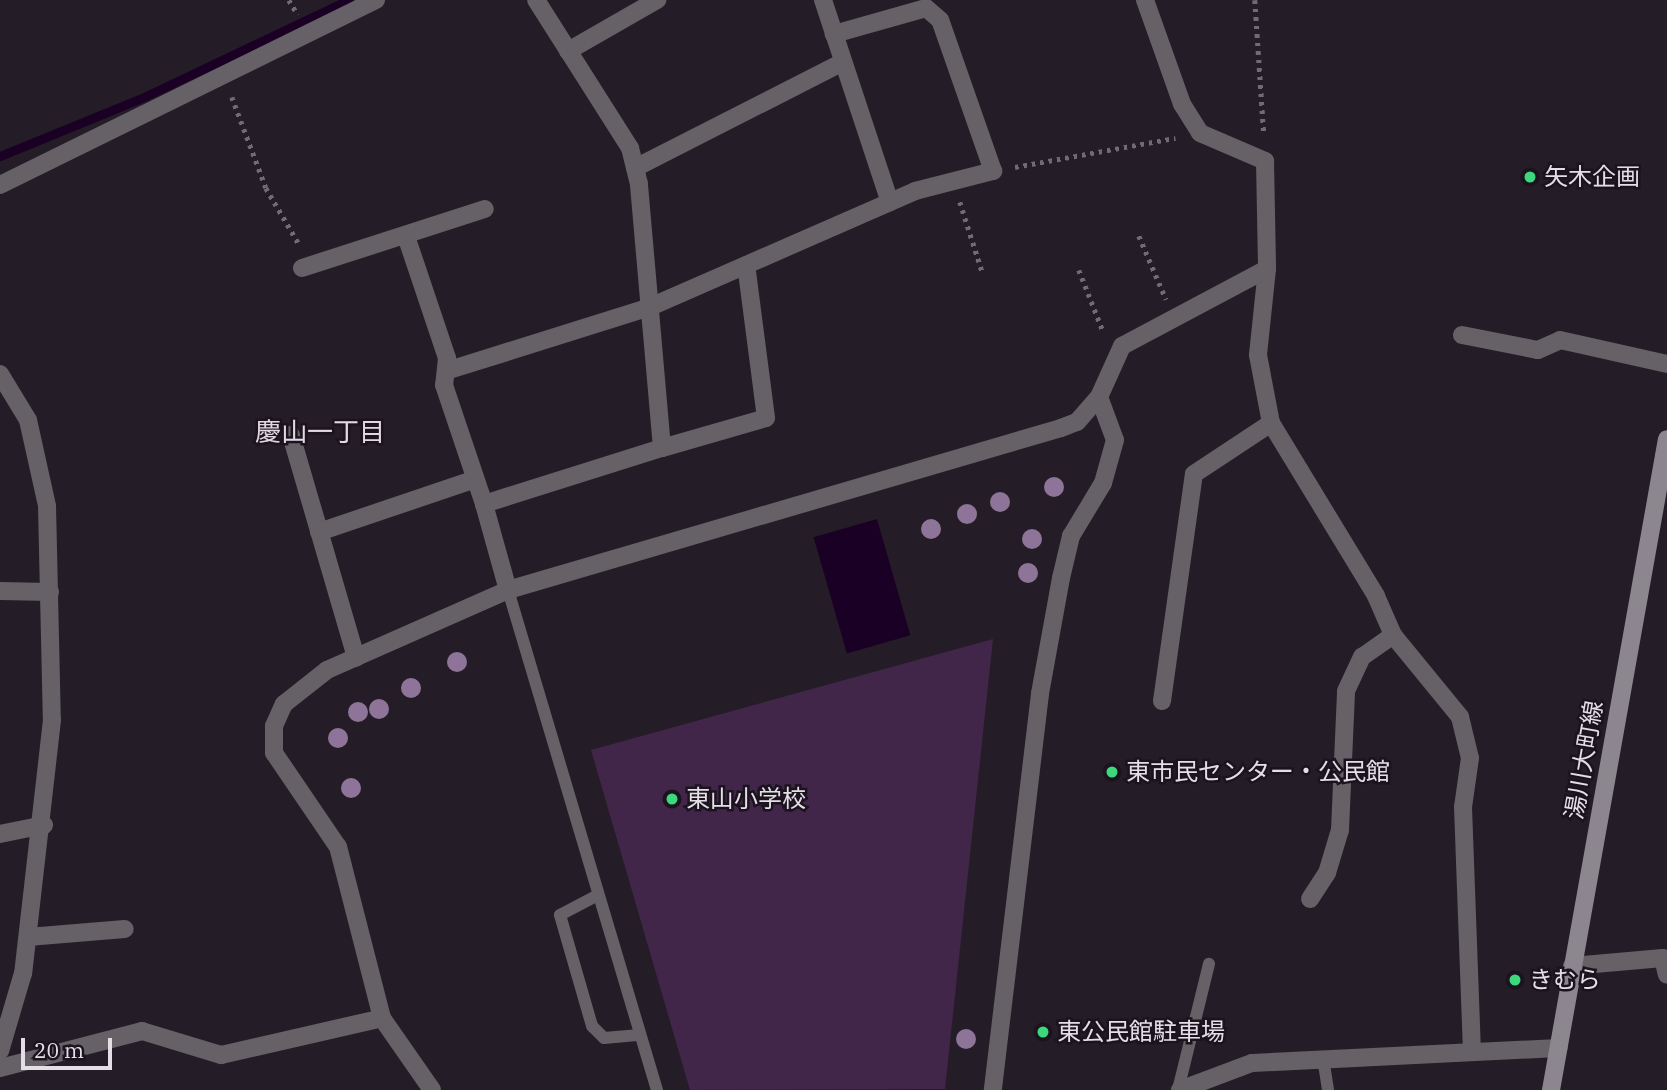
<!DOCTYPE html>
<html>
<head>
<meta charset="utf-8">
<style>
	body { margin:0 }
	#map { position:relative; width:1667px; height:1090px; overflow:hidden; background:#241d27; font-family:"IBM Plex Serif","Noto Sans JP",serif }
	div>[style] { position:absolute }
	.green>* { inset:0; background:#41264a }
	.water>* { inset:0; background:#1b0025; transform-origin:0 0 }
	.stream>* { height:9px; margin:-4.5px; padding:0 4.5px; transform-origin:4.5px; border-radius:4.5px; background:#1b0025 }
	.path>* { height:4.5px; margin-top:-2.25px; transform-origin:0; background:repeating-linear-gradient(90deg,#716b73 0 3.5px,transparent 0 8.5px) }
	.service>* { height:12px; margin:-6px; padding:0 6px; transform-origin:6px; border-radius:6px; background:#656166 }
	.minor>* { height:18px; margin:-9px; padding:0 9px; transform-origin:9px; border-radius:9px; background:#656166 }
	.secondary>* { height:18px; margin:-9px; padding:0 9px; transform-origin:9px; border-radius:9px; background:#8c868f }
	.trees>* { width:20px; height:20px; margin:-10px; border-radius:50%; background:#8f7499 }
	.dots>* { width:19px; height:19px; translate:-50% -50%; box-sizing:border-box; border:4px solid #1b131e; border-radius:50% }
	span { translate:-50% -50%; white-space:nowrap; text-align:center; line-height:1.15; -webkit-text-stroke:5px #1b131e; paint-order:stroke }
	.poi-label { font-size:24px; color:#e4dfe6 }
	.left { translate:0 -50%; text-align:left }
	.street-label { font-size:24px; color:#e4dfe6 }
	.neighbourhood-label { font-size:26px; color:#e1d7e5 }
	.scale { position:absolute; left:21px; top:1038px; width:91px; height:32px; box-sizing:border-box; border:4px solid #e4dfe6; border-top:0; padding-left:9px; font-size:21px; line-height:24px; white-space:nowrap; color:#e4dfe6; -webkit-text-stroke:5px #1b131e; paint-order:stroke }
</style>
</head>
<body>
<div id="map">
	<div class="green">
		<i style="clip-path:polygon(993px 639px,945px 1089px,690px 1090px,591px 750px)"></i>
	</div>
	<div class="water">
		<i style="left:877px;top:519px;width:121px;height:66px;rotate:74deg"></i>
	</div>
	<div class="stream">
		<i style="left:0;top:156px;width:158px;rotate:-22.3deg"></i>
		<i style="left:146px;top:96px;width:224px;rotate:-25.4deg"></i>
	</div>
	<div class="path">
		<i style="left:289px;top:0;width:17px;rotate:59deg"></i>
		<i style="left:1255px;top:0;width:135px;rotate:86.2deg"></i>
		<i style="left:232px;top:97px;width:97px;rotate:69.5deg"></i>
		<i style="left:266px;top:188px;width:65px;rotate:59.5deg"></i>
		<i style="left:1015px;top:167px;width:163px;rotate:-10.3deg"></i>
		<i style="left:960px;top:202px;width:76px;rotate:72.3deg"></i>
		<i style="left:1139px;top:236px;width:69px;rotate:66.8deg"></i>
		<i style="left:1079px;top:270px;width:66px;rotate:68.5deg"></i>
	</div>
	<div class="service">
		<i style="left:508px;top:590px;width:522px;rotate:73.41deg"></i>
		<i style="left:598px;top:895px;width:43px;rotate:152.2deg"></i>
		<i style="left:560px;top:915px;width:116px;rotate:73.9deg"></i>
		<i style="left:592px;top:1026px;width:17px;rotate:45deg"></i>
		<i style="left:604px;top:1038px;width:36px;rotate:-5deg"></i>
		<i style="left:1323px;top:1058px;width:32px;rotate:81deg"></i>
		<i style="left:1178px;top:1090px;width:130px;rotate:-76.2deg"></i>
	</div>
	<div class="minor">
		<i style="left:823px;top:0;width:213px;rotate:71.7deg"></i>
		<i style="left:1145px;top:0;width:110px;rotate:70.4deg"></i>
		<i style="left:1182px;top:104px;width:34px;rotate:58deg"></i>
		<i style="left:1200px;top:133px;width:71px;rotate:23.3deg"></i>
		<i style="left:1265px;top:161px;width:108px;rotate:88.9deg"></i>
		<i style="left:1267px;top:269px;width:86px;rotate:96deg"></i>
		<i style="left:1258px;top:355px;width:69px;rotate:79.2deg"></i>
		<i style="left:1271px;top:423px;width:202px;rotate:58.7deg"></i>
		<i style="left:1376px;top:596px;width:43px;rotate:66.4deg"></i>
		<i style="left:1393px;top:635px;width:106px;rotate:50.7deg"></i>
		<i style="left:1460px;top:717px;width:42px;rotate:76.3deg"></i>
		<i style="left:1470px;top:758px;width:49px;rotate:98.1deg"></i>
		<i style="left:1463px;top:807px;width:243px;rotate:87.9deg"></i>
		<i style="left:568px;top:51px;width:103px;rotate:-29.8deg"></i>
		<i style="left:635px;top:168px;width:233px;rotate:-27deg"></i>
		<i style="left:0;top:185px;width:419px;rotate:-26.2deg"></i>
		<i style="left:406px;top:236px;width:129px;rotate:71.4deg"></i>
		<i style="left:447px;top:358px;width:27px;rotate:96deg"></i>
		<i style="left:444px;top:385px;width:126px;rotate:71.4deg"></i>
		<i style="left:302px;top:268px;width:192px;rotate:-17.9deg"></i>
		<i style="left:1462px;top:335px;width:77px;rotate:11.2deg"></i>
		<i style="left:1538px;top:350px;width:24px;rotate:-24deg"></i>
		<i style="left:1560px;top:340px;width:110px;rotate:12.6deg"></i>
		<i style="left:446px;top:371px;width:214px;rotate:-17.4deg"></i>
		<i style="left:650px;top:307px;width:289px;rotate:-23.6deg"></i>
		<i style="left:915px;top:191px;width:81px;rotate:-14.4deg"></i>
		<i style="left:993px;top:171px;width:160px;rotate:-109.3deg"></i>
		<i style="left:940px;top:20px;width:18px;rotate:-139deg"></i>
		<i style="left:926px;top:8px;width:96px;rotate:164.2deg"></i>
		<i style="left:0;top:374px;width:54px;rotate:58.7deg"></i>
		<i style="left:28px;top:420px;width:88px;rotate:77.5deg"></i>
		<i style="left:47px;top:506px;width:214px;rotate:88.7deg"></i>
		<i style="left:52px;top:720px;width:255px;rotate:96.5deg"></i>
		<i style="left:23px;top:973px;width:81px;rotate:106.4deg"></i>
		<i style="left:1099px;top:397px;width:56px;rotate:-65.7deg"></i>
		<i style="left:1122px;top:346px;width:164px;rotate:-28deg"></i>
		<i style="left:291px;top:435px;width:232px;rotate:73.7deg"></i>
		<i style="left:662px;top:448px;width:108px;rotate:-16.1deg"></i>
		<i style="left:766px;top:418px;width:154px;rotate:-97.4deg"></i>
		<i style="left:319px;top:532px;width:163px;rotate:-18.7deg"></i>
		<i style="left:508px;top:590px;width:576px;rotate:-16.33deg"></i>
		<i style="left:1061px;top:428px;width:17px;rotate:-21deg"></i>
		<i style="left:1077px;top:422px;width:33px;rotate:-49deg"></i>
		<i style="left:1099px;top:397px;width:46px;rotate:69.6deg"></i>
		<i style="left:1115px;top:440px;width:45px;rotate:105.6deg"></i>
		<i style="left:1103px;top:483px;width:62px;rotate:121.1deg"></i>
		<i style="left:1071px;top:536px;width:43px;rotate:103.4deg"></i>
		<i style="left:1061px;top:578px;width:118px;rotate:100.3deg"></i>
		<i style="left:1040px;top:694px;width:399px;rotate:96.8deg"></i>
		<i style="left:0;top:591px;width:50px;rotate:1.1deg"></i>
		<i style="left:1162px;top:701px;width:229px;rotate:-82deg"></i>
		<i style="left:1194px;top:474px;width:92px;rotate:-33.5deg"></i>
		<i style="left:0;top:834px;width:45px;rotate:-11.6deg"></i>
		<i style="left:1310px;top:899px;width:31px;rotate:-57deg"></i>
		<i style="left:1327px;top:873px;width:45px;rotate:-73.2deg"></i>
		<i style="left:1340px;top:830px;width:139px;rotate:-87.5deg"></i>
		<i style="left:1346px;top:691px;width:38px;rotate:-65deg"></i>
		<i style="left:1362px;top:657px;width:38px;rotate:-35deg"></i>
		<i style="left:28px;top:937px;width:97px;rotate:-4.7deg"></i>
		<i style="left:1572px;top:966px;width:91px;rotate:-5deg"></i>
		<i style="left:1663px;top:958px;width:17px;rotate:77deg"></i>
		<i style="left:0;top:1068px;width:147px;rotate:-14.6deg"></i>
		<i style="left:142px;top:1031px;width:83px;rotate:16.9deg"></i>
		<i style="left:221px;top:1055px;width:165px;rotate:-12.9deg"></i>
		<i style="left:432px;top:1090px;width:88px;rotate:-124.8deg"></i>
		<i style="left:382px;top:1018px;width:177px;rotate:-104.4deg"></i>
		<i style="left:338px;top:847px;width:114px;rotate:-124.2deg"></i>
		<i style="left:274px;top:753px;width:27px;rotate:-90deg"></i>
		<i style="left:274px;top:726px;width:24px;rotate:-66deg"></i>
		<i style="left:284px;top:704px;width:55px;rotate:-38.3deg"></i>
		<i style="left:327px;top:670px;width:198px;rotate:-23.8deg"></i>
		<i style="left:508px;top:590px;width:89px;rotate:-105.6deg"></i>
		<i style="left:484px;top:504px;width:187px;rotate:-17.5deg"></i>
		<i style="left:662px;top:448px;width:265px;rotate:-95deg"></i>
		<i style="left:639px;top:184px;width:37px;rotate:-104deg"></i>
		<i style="left:630px;top:148px;width:175px;rotate:-122.4deg"></i>
		<i style="left:1180px;top:1090px;width:77px;rotate:-20.6deg"></i>
		<i style="left:1252px;top:1063px;width:307px;rotate:-2.8deg"></i>
	</div>
	<div class="secondary">
		<i style="left:1551px;top:1090px;width:661px;rotate:-79.9deg"></i>
	</div>
	<div class="trees">
		<i style="left:1054px;top:487px"></i>
		<i style="left:1000px;top:502px"></i>
		<i style="left:967px;top:514px"></i>
		<i style="left:931px;top:529px"></i>
		<i style="left:1032px;top:539px"></i>
		<i style="left:1028px;top:573px"></i>
		<i style="left:457px;top:662px"></i>
		<i style="left:411px;top:688px"></i>
		<i style="left:379px;top:709px"></i>
		<i style="left:358px;top:712px"></i>
		<i style="left:338px;top:738px"></i>
		<i style="left:351px;top:788px"></i>
		<i style="left:966px;top:1039px"></i>
	</div>
	<div class="dots">
		<i style="left:1530px;top:177px;background:#3dd77e"></i>
		<i style="left:1112px;top:772px;background:#3dd77e"></i>
		<i style="left:672px;top:799px;background:#3dd77e"></i>
		<i style="left:1515px;top:980px;background:#3dd77e"></i>
		<i style="left:1043px;top:1032px;background:#3dd77e"></i>
	</div>
	<div class="poi-label">
		<span class="left" style="left:1544px;top:177px">矢木企画</span>
		<span class="left" style="left:1126px;top:772px">東市民センター・公民館</span>
		<span class="left" style="left:686px;top:799px">東山小学校</span>
		<span class="left" style="left:1529px;top:980px">きむら</span>
		<span class="left" style="left:1057px;top:1032px">東公民館駐車場</span>
	</div>
	<div class="street-label">
		<span style="left:1584px;top:760px;rotate:-80deg">湯川大町線</span>
	</div>
	<div class="neighbourhood-label">
		<span style="left:320px;top:432px">慶山一丁目</span>
	</div>
	<div class="scale">20 m</div>
</div>
</body>
</html>
